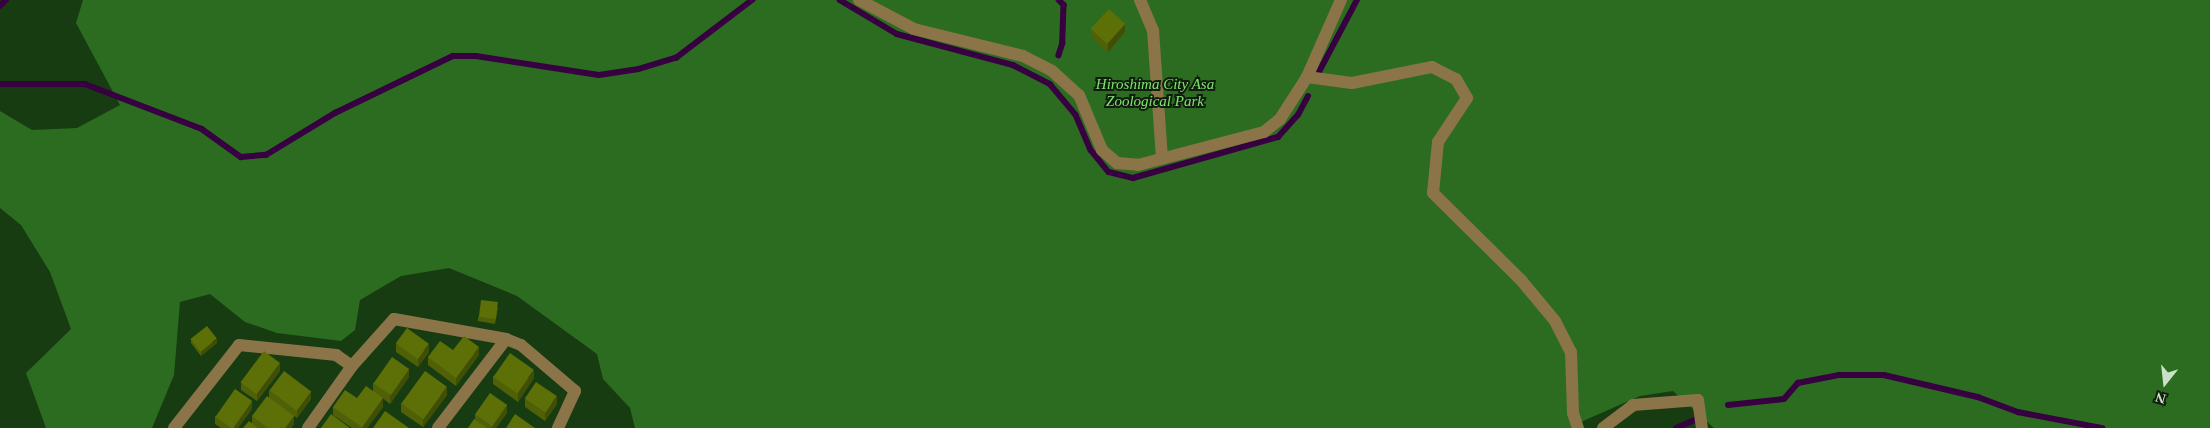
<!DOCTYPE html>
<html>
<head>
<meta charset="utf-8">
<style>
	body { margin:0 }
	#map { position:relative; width:2210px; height:428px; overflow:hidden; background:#173c11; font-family:Georgia,serif }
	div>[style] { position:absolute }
	.green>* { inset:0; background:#2c6c21 }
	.stream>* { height:5.5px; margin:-2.75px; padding:0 2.75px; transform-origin:2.75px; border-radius:2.75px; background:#370041 }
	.minor>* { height:12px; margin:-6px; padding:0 6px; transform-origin:6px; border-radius:6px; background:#8c7449 }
	.wall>* { inset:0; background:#506007 }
	.shaded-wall>* { inset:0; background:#414e06 }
	.building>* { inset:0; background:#5d7008; transform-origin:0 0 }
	span { translate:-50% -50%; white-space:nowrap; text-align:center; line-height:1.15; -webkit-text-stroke:4px #0f1e0c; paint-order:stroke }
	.park-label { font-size:15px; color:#80e370; font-style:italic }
	.north { position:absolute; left:2140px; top:358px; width:50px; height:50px; -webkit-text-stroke:4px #0f1e0c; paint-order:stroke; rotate:196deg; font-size:14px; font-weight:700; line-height:20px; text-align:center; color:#cbe0c8 }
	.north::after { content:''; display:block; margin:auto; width:18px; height:22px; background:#cbe0c8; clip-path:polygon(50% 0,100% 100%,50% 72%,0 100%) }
</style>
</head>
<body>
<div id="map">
	<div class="green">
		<i style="clip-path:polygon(83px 0,2210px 0,2210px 428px,1714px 428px,1673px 391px,1640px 396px,1583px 421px,1576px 428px,635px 428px,630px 408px,603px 379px,597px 354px,517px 296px,449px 268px,401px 276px,360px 300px,355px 330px,341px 341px,277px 333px,245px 322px,210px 294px,180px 302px,174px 375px,152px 428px,46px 428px,26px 373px,71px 329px,50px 272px,21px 225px,0 208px,0 111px,32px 130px,77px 128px,120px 105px,76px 23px)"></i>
	</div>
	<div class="stream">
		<i style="left:840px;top:0;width:66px;rotate:30.8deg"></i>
		<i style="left:897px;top:34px;width:120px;rotate:15deg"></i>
		<i style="left:1013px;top:65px;width:42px;rotate:27.2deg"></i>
		<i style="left:1050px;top:84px;width:40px;rotate:50deg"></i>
		<i style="left:1076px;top:115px;width:38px;rotate:67deg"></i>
		<i style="left:1091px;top:150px;width:28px;rotate:51deg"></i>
		<i style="left:1109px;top:172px;width:25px;rotate:14deg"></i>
		<i style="left:1133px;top:178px;width:151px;rotate:-15.8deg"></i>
		<i style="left:1278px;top:137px;width:30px;rotate:-48deg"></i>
		<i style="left:1298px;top:115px;width:21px;rotate:-62deg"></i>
		<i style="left:1059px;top:0;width:7px;rotate:45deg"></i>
		<i style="left:1064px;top:5px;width:38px;rotate:92deg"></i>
		<i style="left:1063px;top:43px;width:13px;rotate:108deg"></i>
		<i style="left:0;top:6px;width:8px;rotate:-45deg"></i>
		<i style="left:1319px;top:72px;width:81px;rotate:-62.2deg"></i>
		<i style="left:0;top:84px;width:85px"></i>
		<i style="left:85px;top:84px;width:125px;rotate:21deg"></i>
		<i style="left:202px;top:129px;width:48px;rotate:35.7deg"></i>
		<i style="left:241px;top:157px;width:25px;rotate:-5deg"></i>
		<i style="left:266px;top:155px;width:81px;rotate:-31.3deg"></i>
		<i style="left:335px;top:113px;width:131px;rotate:-25.8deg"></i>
		<i style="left:453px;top:56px;width:23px"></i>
		<i style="left:476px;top:56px;width:124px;rotate:8.8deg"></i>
		<i style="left:599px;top:75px;width:40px;rotate:-8.5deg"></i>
		<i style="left:639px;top:69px;width:39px;rotate:-17deg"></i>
		<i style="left:676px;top:58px;width:96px;rotate:-37.3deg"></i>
		<i style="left:1728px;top:405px;width:56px;rotate:-6.1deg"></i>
		<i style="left:1784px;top:399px;width:21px;rotate:-49deg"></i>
		<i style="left:1798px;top:383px;width:42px;rotate:-11deg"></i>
		<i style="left:1839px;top:375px;width:45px"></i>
		<i style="left:1884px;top:375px;width:97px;rotate:13.2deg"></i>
		<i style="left:1978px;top:397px;width:43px;rotate:20.6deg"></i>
		<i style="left:2018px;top:412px;width:86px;rotate:10.8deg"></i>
		<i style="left:1676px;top:428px;width:25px;rotate:-23deg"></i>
	</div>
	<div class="minor">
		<i style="left:859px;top:0;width:62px;rotate:27.8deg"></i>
		<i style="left:914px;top:29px;width:112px;rotate:13.9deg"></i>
		<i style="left:1023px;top:56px;width:33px;rotate:27deg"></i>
		<i style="left:1052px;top:71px;width:36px;rotate:42deg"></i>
		<i style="left:1079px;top:95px;width:60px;rotate:67.3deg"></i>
		<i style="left:1102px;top:150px;width:20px;rotate:41deg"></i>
		<i style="left:1117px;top:163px;width:21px;rotate:5deg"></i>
		<i style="left:1138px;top:165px;width:130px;rotate:-14.7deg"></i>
		<i style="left:1264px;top:132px;width:21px;rotate:-39deg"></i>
		<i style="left:1280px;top:119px;width:50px;rotate:-57.3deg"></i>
		<i style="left:1307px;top:77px;width:84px;rotate:-66.2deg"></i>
		<i style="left:1140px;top:0;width:33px;rotate:67deg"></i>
		<i style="left:1153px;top:30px;width:129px;rotate:86deg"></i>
		<i style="left:1307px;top:77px;width:45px;rotate:7.6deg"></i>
		<i style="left:1352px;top:83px;width:82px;rotate:-11.3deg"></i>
		<i style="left:1432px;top:67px;width:27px;rotate:27deg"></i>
		<i style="left:1456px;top:79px;width:22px;rotate:60deg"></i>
		<i style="left:1467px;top:98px;width:53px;rotate:123.4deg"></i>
		<i style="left:1438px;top:142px;width:51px;rotate:95.6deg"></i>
		<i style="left:1433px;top:193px;width:124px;rotate:44.7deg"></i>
		<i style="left:1521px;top:280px;width:53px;rotate:50.3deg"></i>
		<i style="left:1555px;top:321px;width:35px;rotate:63deg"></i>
		<i style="left:1571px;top:352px;width:61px;rotate:88.1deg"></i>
		<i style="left:1573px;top:413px;width:16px;rotate:72deg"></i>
		<i style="left:174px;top:428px;width:105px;rotate:-51.9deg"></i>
		<i style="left:239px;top:345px;width:98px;rotate:5.9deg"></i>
		<i style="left:336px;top:355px;width:19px;rotate:35deg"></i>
		<i style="left:308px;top:428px;width:76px;rotate:-54.6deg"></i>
		<i style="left:352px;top:366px;width:63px;rotate:-48.2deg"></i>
		<i style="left:394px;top:319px;width:114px;rotate:10.1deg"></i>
		<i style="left:506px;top:339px;width:16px;rotate:22deg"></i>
		<i style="left:521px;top:345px;width:71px;rotate:40.4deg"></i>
		<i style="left:575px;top:391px;width:41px;rotate:114.7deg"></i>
		<i style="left:438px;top:428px;width:112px;rotate:-52.6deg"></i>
		<i style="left:1603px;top:428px;width:38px;rotate:-37deg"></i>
		<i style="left:1633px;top:405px;width:65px;rotate:-4.4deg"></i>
		<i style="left:1698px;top:400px;width:28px;rotate:82deg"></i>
	</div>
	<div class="wall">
		<i style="clip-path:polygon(1091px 29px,1125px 32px,1108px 52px,1091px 37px)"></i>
		<i style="clip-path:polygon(498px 307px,495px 324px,478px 321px,478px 317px)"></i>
		<i style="clip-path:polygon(191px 339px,217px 343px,201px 356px,191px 343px)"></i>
		<i style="clip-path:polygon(396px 344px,429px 352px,418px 367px,396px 352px)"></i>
		<i style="clip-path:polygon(453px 350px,479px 355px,456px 386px,428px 365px,428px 357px)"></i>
		<i style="clip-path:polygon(280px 371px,257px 401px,241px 390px,241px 382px)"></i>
		<i style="clip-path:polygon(493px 376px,534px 378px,518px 402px,493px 384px)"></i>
		<i style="clip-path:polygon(409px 377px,390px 404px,380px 396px,383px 407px,367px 428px,352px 428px,333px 415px,333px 407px,357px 398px,373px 391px,373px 383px)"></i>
		<i style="clip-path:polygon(269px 390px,311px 399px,297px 418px,294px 416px,294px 424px,291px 428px,243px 428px,252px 423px,252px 416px,269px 398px)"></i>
		<i style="clip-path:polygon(447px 395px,423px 427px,401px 412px,401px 403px)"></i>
		<i style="clip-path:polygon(525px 399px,557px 404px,545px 421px,525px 407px)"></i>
		<i style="clip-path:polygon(252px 409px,238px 428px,221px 428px,215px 424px,215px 416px)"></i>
		<i style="clip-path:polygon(507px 413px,496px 428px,468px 428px,475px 419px,475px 414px)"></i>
	</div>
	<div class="shaded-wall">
		<i style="clip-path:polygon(1125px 24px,1125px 32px,1108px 52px,1108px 44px)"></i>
		<i style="clip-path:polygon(217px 339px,217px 343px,201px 356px,201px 352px)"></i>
		<i style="clip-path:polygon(429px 344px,429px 352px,418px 367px,418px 359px)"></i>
		<i style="clip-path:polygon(479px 347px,479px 355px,456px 386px,456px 378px)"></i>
		<i style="clip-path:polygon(280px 363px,280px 371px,257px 401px,257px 393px)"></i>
		<i style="clip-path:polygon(409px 369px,409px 377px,390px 404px,390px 395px)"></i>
		<i style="clip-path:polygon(534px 370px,534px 378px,518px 402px,518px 393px)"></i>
		<i style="clip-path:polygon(447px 387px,447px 395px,423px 427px,423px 419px)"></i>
		<i style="clip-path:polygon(311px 391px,311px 399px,297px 418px,297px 410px)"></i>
		<i style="clip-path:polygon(557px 396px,557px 404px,545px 421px,545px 413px)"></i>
		<i style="clip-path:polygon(383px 398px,383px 407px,367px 428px,362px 428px)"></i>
		<i style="clip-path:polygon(252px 401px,252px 409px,238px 428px,232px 428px)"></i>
		<i style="clip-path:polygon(507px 405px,507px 413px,496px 428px,492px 428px,492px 426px)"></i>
		<i style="clip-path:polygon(294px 416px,294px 424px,291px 428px,285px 428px)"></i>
	</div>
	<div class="building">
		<i style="left:1109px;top:9px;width:22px;height:27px;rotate:43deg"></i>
		<i style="left:481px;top:300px;width:17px;height:17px;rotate:7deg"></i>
		<i style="left:207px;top:326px;width:16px;height:21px;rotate:52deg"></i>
		<i style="left:407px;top:328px;width:27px;height:19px;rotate:36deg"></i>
		<i style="clip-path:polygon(464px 336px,479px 347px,456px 378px,428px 357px,440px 341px,453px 350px)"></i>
		<i style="left:264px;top:351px;width:20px;height:39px;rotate:37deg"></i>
		<i style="left:510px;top:353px;width:29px;height:29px;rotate:35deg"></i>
		<i style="left:392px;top:357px;width:21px;height:32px;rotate:35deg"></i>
		<i style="left:284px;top:371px;width:34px;height:24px;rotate:37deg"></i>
		<i style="left:425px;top:371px;width:27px;height:40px;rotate:36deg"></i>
		<i style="left:536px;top:382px;width:25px;height:20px;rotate:34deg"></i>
		<i style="clip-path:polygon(366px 386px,383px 398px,362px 427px,333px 407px,345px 390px,357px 398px)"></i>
		<i style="left:235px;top:389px;width:21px;height:34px;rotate:35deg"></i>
		<i style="left:490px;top:393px;width:21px;height:26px;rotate:35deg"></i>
		<i style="clip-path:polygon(267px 396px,294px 416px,285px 428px,268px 428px,252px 416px)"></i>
		<i style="clip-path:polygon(385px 411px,409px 428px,373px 428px)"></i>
		<i style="clip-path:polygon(331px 414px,350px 428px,321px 428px)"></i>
		<i style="clip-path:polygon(515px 414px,535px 428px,506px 428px)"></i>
		<i style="clip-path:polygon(474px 419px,487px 428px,468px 428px)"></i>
		<i style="clip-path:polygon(249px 421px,258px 428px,243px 428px)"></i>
	</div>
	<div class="park-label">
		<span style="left:1155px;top:93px">Hiroshima City Asa<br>Zoological Park</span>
	</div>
	<div class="north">N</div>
</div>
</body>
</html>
